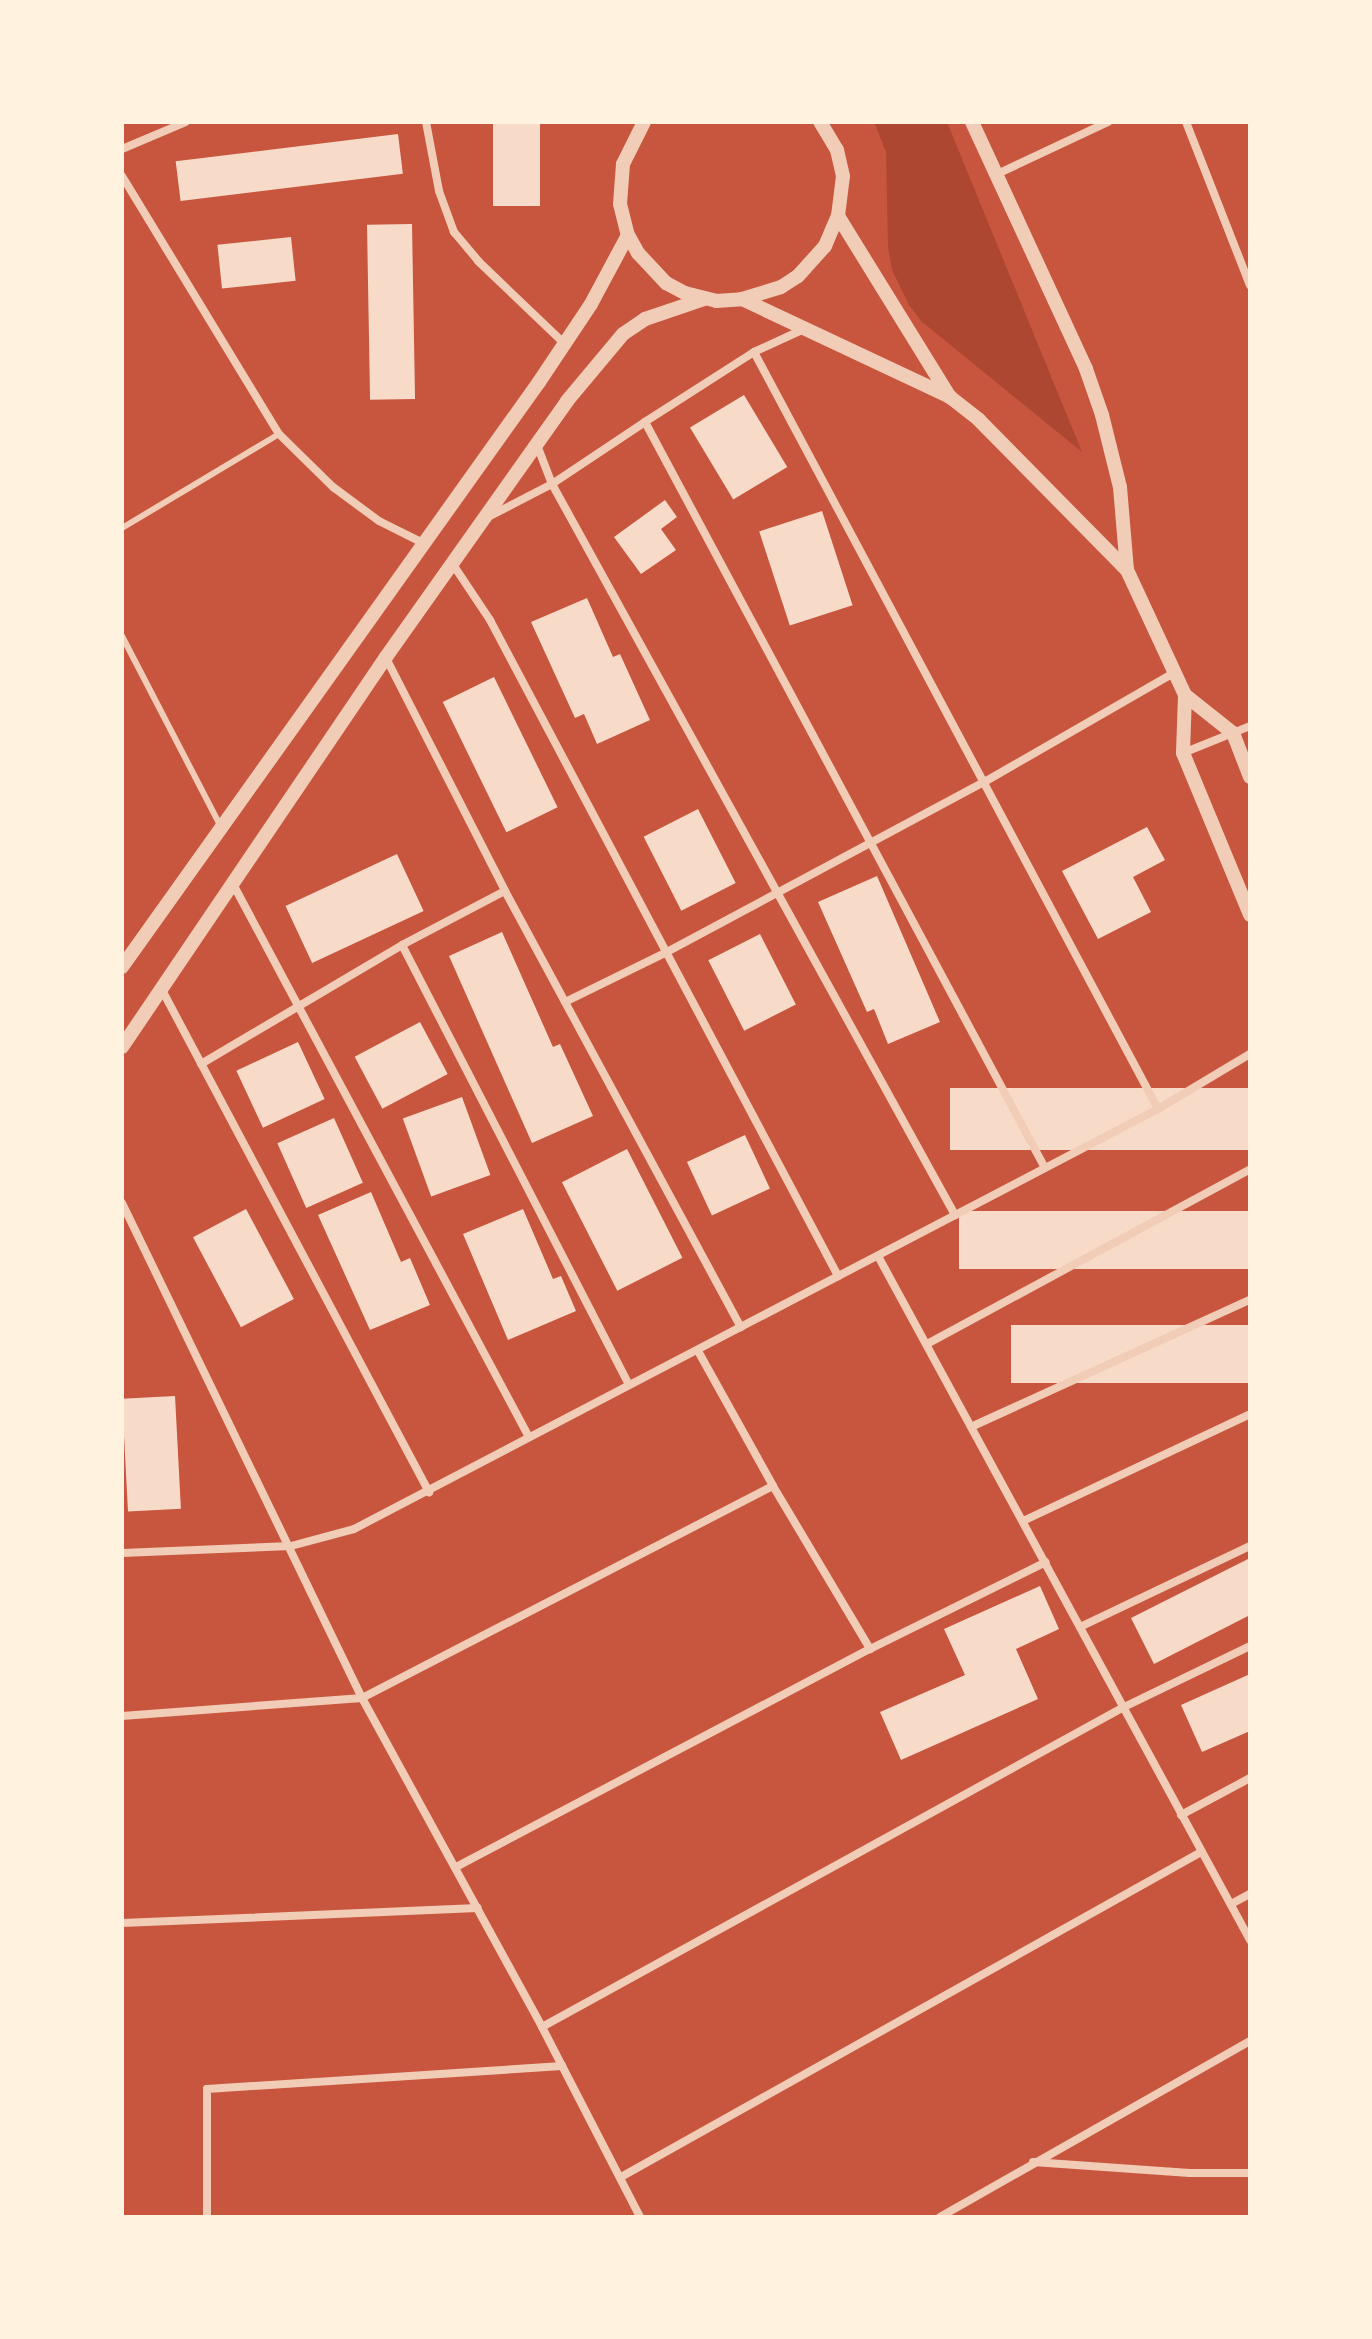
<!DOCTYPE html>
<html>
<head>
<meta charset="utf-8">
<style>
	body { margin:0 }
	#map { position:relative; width:1372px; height:2339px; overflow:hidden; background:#c8553d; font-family:Overpass,sans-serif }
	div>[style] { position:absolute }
	.green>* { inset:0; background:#ae4732 }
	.building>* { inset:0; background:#f7dbc8; transform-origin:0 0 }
	.service>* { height:6px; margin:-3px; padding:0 3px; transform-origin:3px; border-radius:3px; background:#f1ccb7 }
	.minor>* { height:8px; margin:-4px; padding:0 4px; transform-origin:4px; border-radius:4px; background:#f1ccb7 }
	.tertiary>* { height:14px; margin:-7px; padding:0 7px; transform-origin:7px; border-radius:7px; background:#f1ccb7 }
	span { translate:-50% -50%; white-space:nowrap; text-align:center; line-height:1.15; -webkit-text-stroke:7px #fff3e0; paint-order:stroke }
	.frame { position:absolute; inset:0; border:124px solid #fff3e0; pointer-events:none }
</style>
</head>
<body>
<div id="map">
	<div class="green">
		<i style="clip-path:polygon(874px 122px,947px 122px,1082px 452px,921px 321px,909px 305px,892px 270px,888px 248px,886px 152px)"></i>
	</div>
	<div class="building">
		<i style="left:493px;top:122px;width:47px;height:84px"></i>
		<i style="left:398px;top:134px;width:40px;height:224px;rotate:83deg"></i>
		<i style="left:412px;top:224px;width:175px;height:45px;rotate:89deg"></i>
		<i style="left:291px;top:237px;width:44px;height:74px;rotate:84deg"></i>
		<i style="left:744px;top:395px;width:84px;height:63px;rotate:59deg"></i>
		<i style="clip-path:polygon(665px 500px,677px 517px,661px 529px,676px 550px,641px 574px,614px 537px)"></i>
		<i style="left:822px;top:511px;width:99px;height:66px;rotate:72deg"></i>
		<i style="clip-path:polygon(587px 598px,613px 657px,620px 654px,650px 720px,597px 744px,584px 714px,575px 718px,531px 622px)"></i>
		<i style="left:494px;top:677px;width:145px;height:57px;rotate:64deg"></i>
		<i style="left:698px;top:809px;width:83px;height:61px;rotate:63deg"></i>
		<i style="clip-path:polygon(1147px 827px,1165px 860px,1133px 877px,1151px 912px,1098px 939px,1062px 871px)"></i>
		<i style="left:397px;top:854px;width:63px;height:123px;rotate:65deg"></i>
		<i style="clip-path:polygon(877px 876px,940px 1022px,888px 1044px,874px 1009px,867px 1012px,818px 902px)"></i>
		<i style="clip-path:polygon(502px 932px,553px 1047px,560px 1044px,593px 1116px,532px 1143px,449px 956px)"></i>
		<i style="left:760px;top:934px;width:79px;height:58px;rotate:63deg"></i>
		<i style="left:420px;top:1022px;width:59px;height:74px;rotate:62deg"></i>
		<i style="left:298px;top:1042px;width:63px;height:68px;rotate:65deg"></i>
		<i style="left:1250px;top:1088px;width:62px;height:300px;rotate:90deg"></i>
		<i style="left:462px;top:1097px;width:83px;height:63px;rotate:70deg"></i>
		<i style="left:334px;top:1118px;width:71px;height:62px;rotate:66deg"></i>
		<i style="left:745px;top:1135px;width:59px;height:64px;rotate:65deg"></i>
		<i style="left:627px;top:1149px;width:122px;height:73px;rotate:63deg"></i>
		<i style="clip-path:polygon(371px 1192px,401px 1262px,410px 1258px,430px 1305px,370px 1330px,318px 1215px)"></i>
		<i style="left:246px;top:1209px;width:102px;height:60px;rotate:62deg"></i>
		<i style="clip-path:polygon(523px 1209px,553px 1279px,561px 1276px,576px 1311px,508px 1340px,463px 1234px)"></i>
		<i style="left:1250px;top:1211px;width:58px;height:291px;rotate:90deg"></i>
		<i style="left:1250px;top:1325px;width:58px;height:239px;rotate:90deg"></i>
		<i style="left:175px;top:1396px;width:113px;height:53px;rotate:87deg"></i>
		<i style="clip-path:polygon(1250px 1558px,1250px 1615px,1154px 1664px,1131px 1618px)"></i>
		<i style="clip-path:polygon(1040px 1586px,1059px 1629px,1016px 1649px,1038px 1699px,901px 1760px,880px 1712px,965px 1675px,944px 1629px)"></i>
		<i style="clip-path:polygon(1250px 1674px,1250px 1731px,1202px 1752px,1181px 1705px)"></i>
	</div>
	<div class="service">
		<i style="left:122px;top:528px;width:183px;rotate:-30.9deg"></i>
		<i style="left:122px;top:636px;width:213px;rotate:62.6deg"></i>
	</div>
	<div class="minor">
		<i style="left:426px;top:122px;width:70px;rotate:79.3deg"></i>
		<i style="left:439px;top:191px;width:44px;rotate:69.9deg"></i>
		<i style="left:454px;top:232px;width:38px;rotate:50deg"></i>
		<i style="left:478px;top:261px;width:120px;rotate:43.7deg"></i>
		<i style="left:1186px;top:122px;width:175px;rotate:68.6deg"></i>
		<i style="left:122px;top:149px;width:69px;rotate:-22.9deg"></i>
		<i style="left:995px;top:175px;width:125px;rotate:-25.1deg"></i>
		<i style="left:122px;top:176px;width:302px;rotate:58.7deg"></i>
		<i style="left:279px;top:434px;width:76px;rotate:44.5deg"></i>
		<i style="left:333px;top:487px;width:57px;rotate:36.5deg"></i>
		<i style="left:379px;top:521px;width:49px;rotate:26.6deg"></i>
		<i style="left:804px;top:329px;width:55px;rotate:155.3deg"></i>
		<i style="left:754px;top:352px;width:130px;rotate:147.3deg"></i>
		<i style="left:645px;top:422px;width:846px;rotate:61.8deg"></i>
		<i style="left:754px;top:352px;width:858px;rotate:61.91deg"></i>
		<i style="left:537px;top:445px;width:42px;rotate:69deg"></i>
		<i style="left:552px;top:484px;width:835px;rotate:61.13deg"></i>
		<i style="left:488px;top:517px;width:72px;rotate:-27.3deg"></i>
		<i style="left:552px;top:484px;width:112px;rotate:-33.7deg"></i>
		<i style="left:452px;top:563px;width:69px;rotate:56.3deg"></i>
		<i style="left:490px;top:620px;width:743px;rotate:62.05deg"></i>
		<i style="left:386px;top:658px;width:262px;rotate:62.9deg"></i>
		<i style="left:505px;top:891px;width:496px;rotate:61.6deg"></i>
		<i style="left:1183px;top:753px;width:72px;rotate:-21.9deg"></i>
		<i style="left:234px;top:886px;width:625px;rotate:61.84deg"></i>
		<i style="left:402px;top:945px;width:494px;rotate:62.7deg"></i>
		<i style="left:162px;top:990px;width:569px;rotate:61.99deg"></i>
		<i style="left:565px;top:1002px;width:111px;rotate:-26.1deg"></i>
		<i style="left:665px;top:953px;width:364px;rotate:-28.2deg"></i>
		<i style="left:986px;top:781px;width:217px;rotate:-29.9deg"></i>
		<i style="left:201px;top:1064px;width:234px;rotate:-30.6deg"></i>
		<i style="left:402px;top:945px;width:116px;rotate:-27.7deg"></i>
		<i style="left:122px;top:1203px;width:550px;rotate:64.13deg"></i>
		<i style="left:362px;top:1698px;width:375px;rotate:61.3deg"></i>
		<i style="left:542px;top:2027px;width:214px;rotate:62.7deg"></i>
		<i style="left:878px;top:1256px;width:779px;rotate:61.46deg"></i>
		<i style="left:927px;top:1344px;width:367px;rotate:-28.4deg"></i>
		<i style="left:698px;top:1351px;width:154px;rotate:60.9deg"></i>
		<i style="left:773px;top:1486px;width:190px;rotate:59.2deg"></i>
		<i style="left:973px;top:1426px;width:304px;rotate:-24.5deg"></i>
		<i style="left:1023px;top:1521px;width:251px;rotate:-25.2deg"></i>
		<i style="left:122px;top:1553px;width:169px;rotate:-2.4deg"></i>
		<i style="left:291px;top:1546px;width:65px;rotate:-15.1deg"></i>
		<i style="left:354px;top:1529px;width:907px;rotate:-27.58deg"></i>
		<i style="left:1158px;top:1109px;width:107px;rotate:-30.9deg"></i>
		<i style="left:1080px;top:1627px;width:188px;rotate:-25.5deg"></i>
		<i style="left:122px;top:1716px;width:241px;rotate:-4.3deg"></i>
		<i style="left:362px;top:1698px;width:462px;rotate:-27.3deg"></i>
		<i style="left:1181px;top:1815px;width:78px;rotate:-28.2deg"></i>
		<i style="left:456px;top:1867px;width:468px;rotate:-27.8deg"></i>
		<i style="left:870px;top:1649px;width:196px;rotate:-26.3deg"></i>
		<i style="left:1231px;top:1904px;width:21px;rotate:-28deg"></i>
		<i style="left:122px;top:1923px;width:356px;rotate:-2.4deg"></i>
		<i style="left:542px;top:2027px;width:662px;rotate:-28.81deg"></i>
		<i style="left:1122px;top:1708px;width:142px;rotate:-25.8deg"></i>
		<i style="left:1033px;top:2162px;width:157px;rotate:4deg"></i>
		<i style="left:1190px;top:2173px;width:60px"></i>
		<i style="left:621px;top:2177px;width:665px;rotate:-29.26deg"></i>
		<i style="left:207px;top:2217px;width:128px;rotate:-90deg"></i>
		<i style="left:207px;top:2089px;width:356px;rotate:-3.7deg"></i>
		<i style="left:940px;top:2217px;width:356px;rotate:-29.6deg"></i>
	</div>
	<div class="tertiary">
		<i style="left:644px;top:122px;width:47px;rotate:116.6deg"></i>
		<i style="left:623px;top:164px;width:40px;rotate:94.3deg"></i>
		<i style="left:620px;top:204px;width:32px;rotate:76deg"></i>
		<i style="left:628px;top:235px;width:21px;rotate:61deg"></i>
		<i style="left:638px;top:253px;width:41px;rotate:47deg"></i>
		<i style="left:666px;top:283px;width:21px;rotate:28deg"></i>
		<i style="left:685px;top:293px;width:32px;rotate:14deg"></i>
		<i style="left:716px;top:301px;width:26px;rotate:-4deg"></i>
		<i style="left:742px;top:299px;width:41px;rotate:-17.1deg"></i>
		<i style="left:781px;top:287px;width:20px;rotate:-33deg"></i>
		<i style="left:798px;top:276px;width:40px;rotate:-48deg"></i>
		<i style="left:825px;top:246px;width:33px;rotate:-67deg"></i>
		<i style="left:838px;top:216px;width:40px;rotate:-82.9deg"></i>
		<i style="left:843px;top:176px;width:27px;rotate:-103deg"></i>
		<i style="left:837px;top:150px;width:33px;rotate:-121deg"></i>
		<i style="left:972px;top:122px;width:272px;rotate:65.2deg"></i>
		<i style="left:1086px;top:369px;width:49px;rotate:70.8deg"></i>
		<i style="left:1102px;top:415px;width:74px;rotate:76deg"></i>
		<i style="left:1120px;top:487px;width:83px;rotate:85.2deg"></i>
		<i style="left:838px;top:216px;width:213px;rotate:58.3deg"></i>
		<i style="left:742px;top:299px;width:230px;rotate:25.2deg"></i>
		<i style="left:950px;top:397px;width:37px;rotate:38deg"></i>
		<i style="left:979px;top:420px;width:211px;rotate:45.4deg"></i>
		<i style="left:1127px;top:570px;width:138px;rotate:65.1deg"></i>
		<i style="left:1185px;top:695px;width:61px;rotate:38.4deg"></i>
		<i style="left:1233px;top:733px;width:47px;rotate:68.9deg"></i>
		<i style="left:1185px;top:695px;width:58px;rotate:92deg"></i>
		<i style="left:1183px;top:753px;width:175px;rotate:67.5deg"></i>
		<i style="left:122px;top:967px;width:718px;rotate:-54.52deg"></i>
		<i style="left:539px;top:382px;width:94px;rotate:-56.3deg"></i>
		<i style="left:591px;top:304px;width:78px;rotate:-61.8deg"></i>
		<i style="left:122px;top:1047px;width:471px;rotate:-55.9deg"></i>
		<i style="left:386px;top:657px;width:314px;rotate:-54.7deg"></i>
		<i style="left:567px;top:401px;width:87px;rotate:-50.1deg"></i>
		<i style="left:623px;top:334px;width:27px;rotate:-34deg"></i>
		<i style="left:645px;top:319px;width:62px;rotate:-18.7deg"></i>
	</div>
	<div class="frame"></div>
</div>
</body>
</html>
